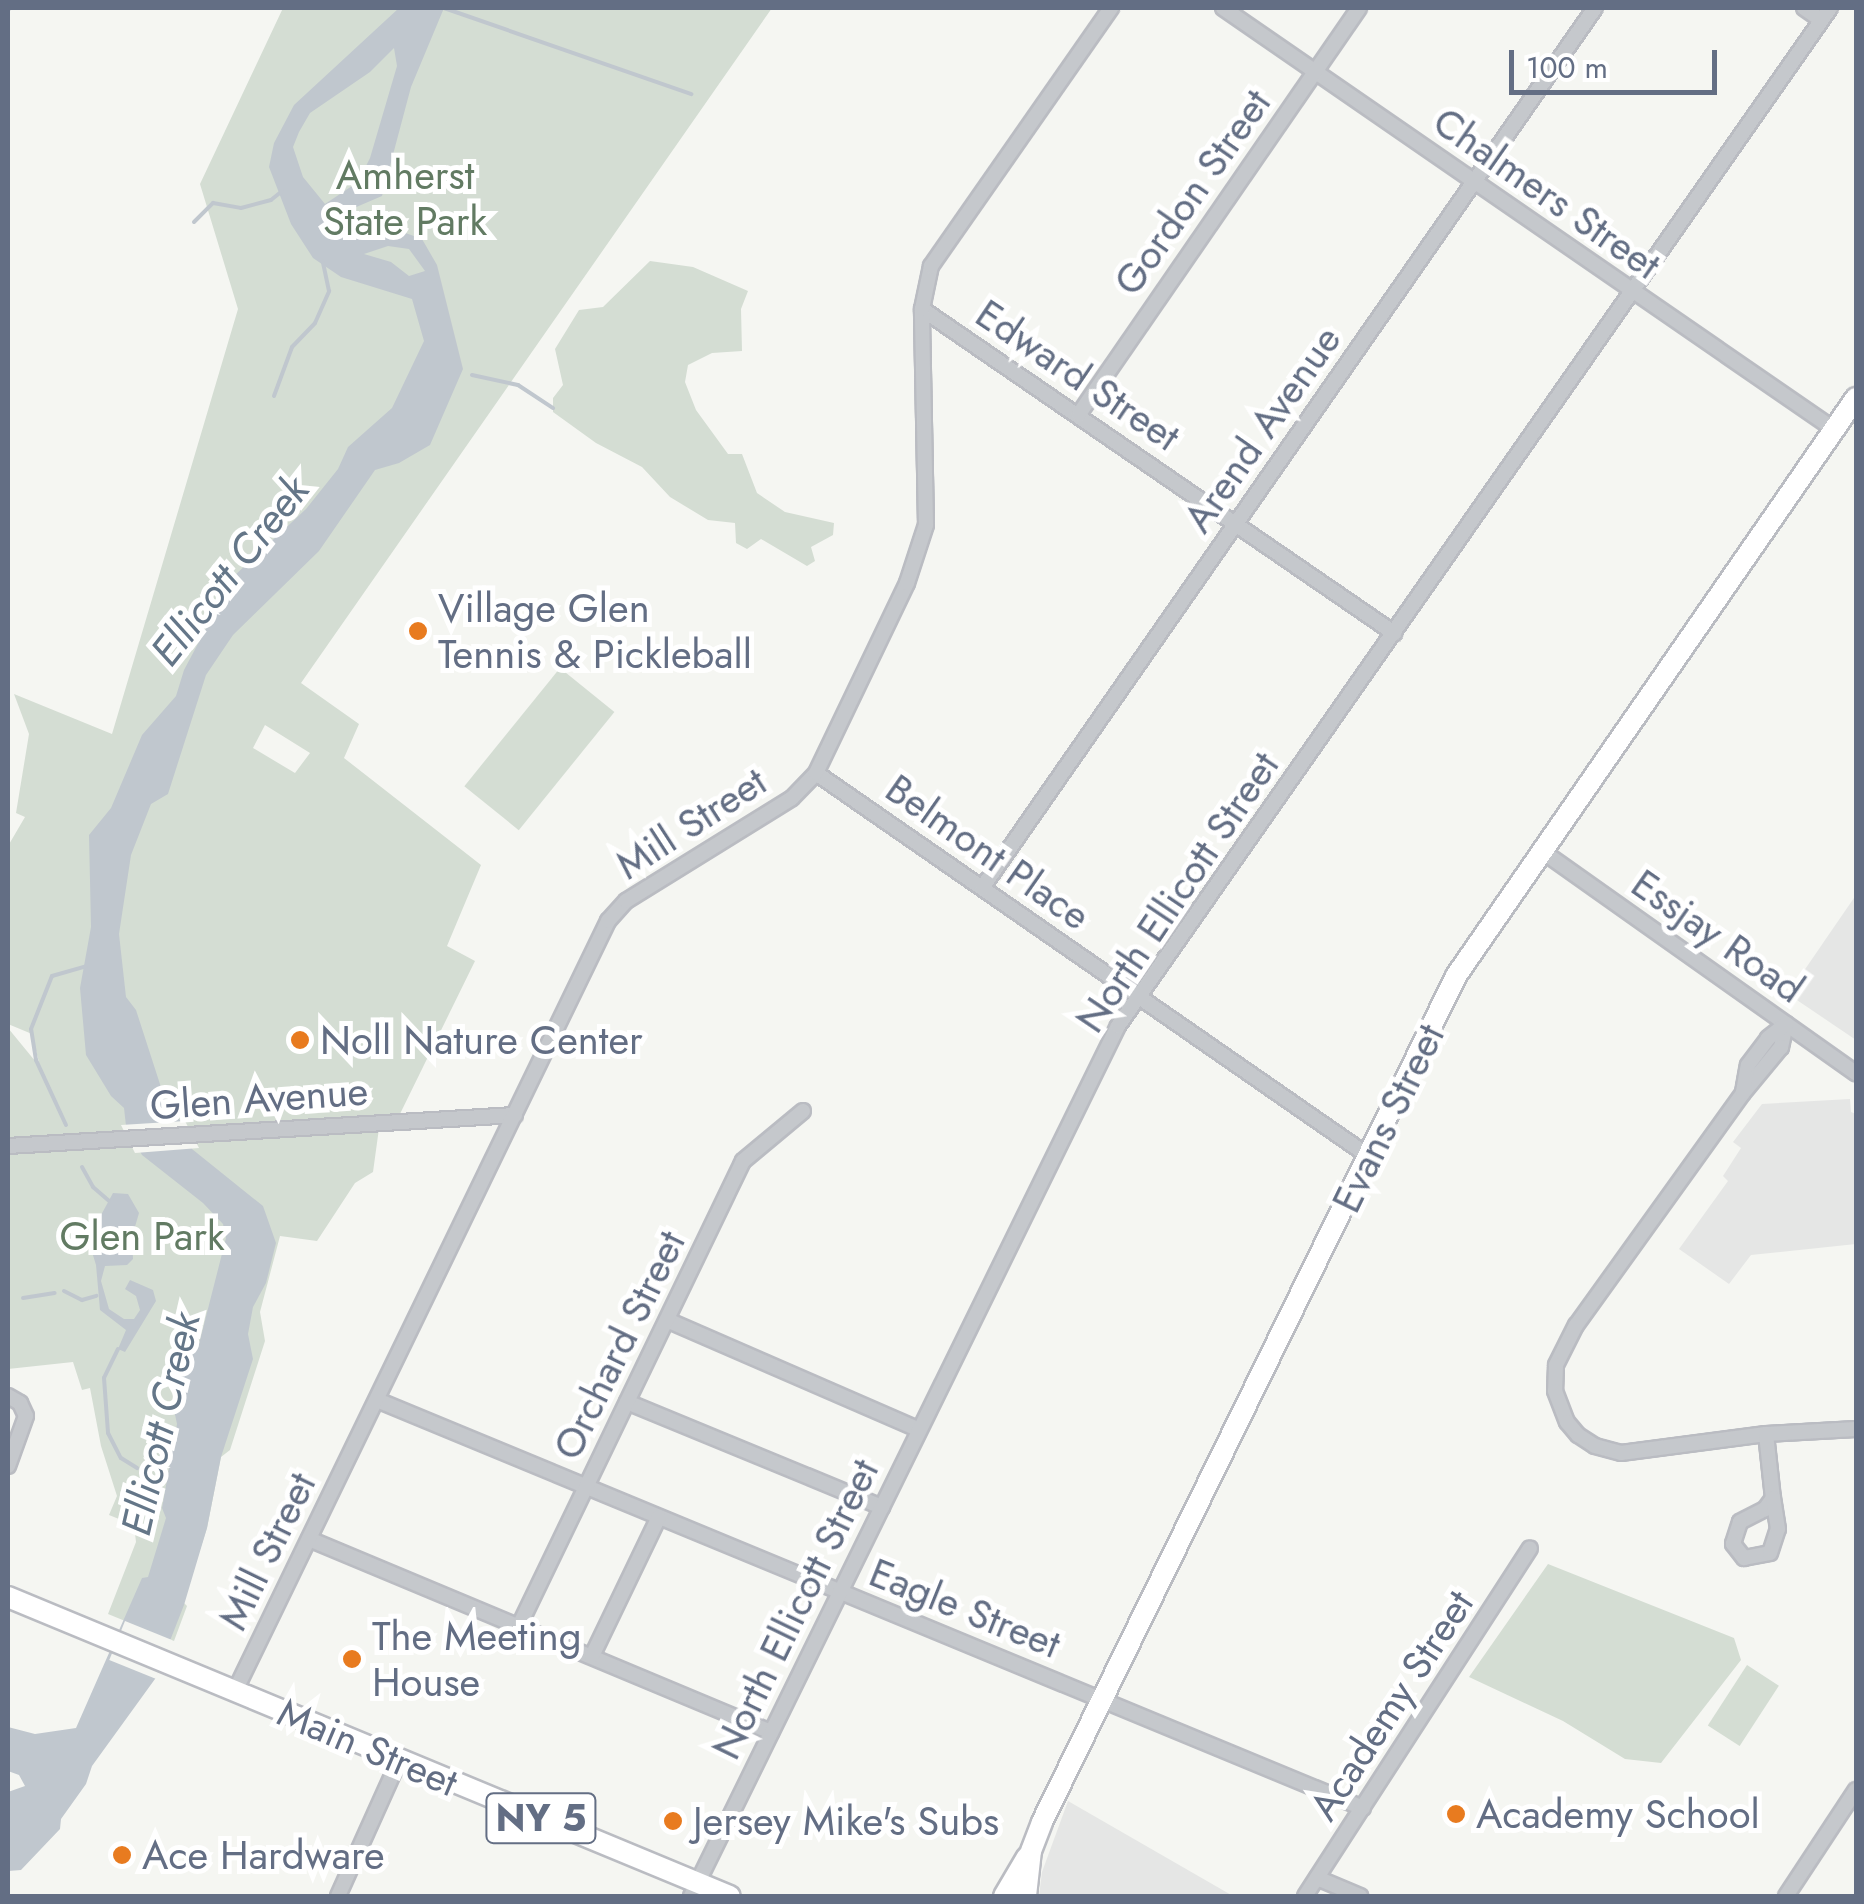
<!DOCTYPE html>
<html>
<head>
<meta charset="utf-8">
<style>
	body { margin:0 }
	#map { position:relative; width:1864px; height:1904px; overflow:hidden; background:#f5f6f2; font-family:Jost,sans-serif }
	div>[style] { position:absolute }
	.built>* { inset:0; background:#e5e6e5 }
	.green>* { inset:0; background:#d4ddd3; transform-origin:0 0 }
	.water>* { inset:0; background:#c0c7ce }
	.pier>* { inset:0; background:#f5f6f2; transform-origin:0 0 }
	.stream>* { height:4px; margin:-2px; padding:0 2px; transform-origin:2px; border-radius:2px; background:#c0c7ce }
	.roads { filter:drop-shadow(2px 0 #babcc2) drop-shadow(-2px 0 #babcc2) drop-shadow(0 2px #babcc2) drop-shadow(0 -2px #babcc2) }
	.street>* { height:14px; margin:-7px; padding:0 7px; transform-origin:7px; border-radius:7px; background:#c5c8cc }
	.secondary>* { height:20px; margin:-10px; padding:0 10px; transform-origin:10px; border-radius:10px; background:#fff }
	.primary>* { height:20px; margin:-10px; padding:0 10px; transform-origin:10px; border-radius:10px; background:#fff }
	.dots>* { width:28px; height:28px; translate:-50% -50%; box-sizing:border-box; border:5px solid #fff; border-radius:50% }
	span { translate:-50% -50%; white-space:nowrap; text-align:center; line-height:1.15; -webkit-text-stroke:10px #fff; paint-order:stroke }
	.shield-label span { padding:2px 8px; background:#fff; border:2px solid; border-radius:8px; -webkit-text-stroke-width:0 }
	.shield-label { font-size:38px; color:#636e84; font-weight:700 }
	.park-label { font-size:40px; color:#627b63 }
	.street-label { font-size:40px; color:#636e84 }
	.poi-label { font-size:40px; color:#636e84 }
	.left { translate:0 -50%; text-align:left }
	.water-label { font-size:42px; color:#647688; font-style:italic }
	.frame { position:absolute; inset:0; border:10px solid #636e84; pointer-events:none }
	.scale { position:absolute; left:1509px; top:50px; width:208px; height:45px; box-sizing:border-box; border:5px solid #636e84; border-top:0; padding-left:12px; font-size:30px; line-height:35px; white-space:nowrap; color:#636e84; -webkit-text-stroke:8px #fff; paint-order:stroke }
</style>
</head>
<body>
<div id="map">
	<div class="built">
		<i style="clip-path:polygon(1856px 895px,1856px 1040px,1788px 994px)"></i>
		<i style="clip-path:polygon(1850px 1099px,1851px 1112px,1856px 1114px,1856px 1244px,1751px 1255px,1729px 1284px,1679px 1249px,1728px 1181px,1723px 1176px,1741px 1148px,1733px 1142px,1762px 1104px)"></i>
		<i style="clip-path:polygon(1068px 1801px,1233px 1896px,1039px 1896px,1042px 1872px)"></i>
	</div>
	<div class="green">
		<i style="clip-path:polygon(evenodd,283px 8px,772px 8px,301px 683px,359px 724px,344px 758px,481px 865px,447px 946px,475px 961px,398px 1118px,380px 1121px,373px 1172px,355px 1183px,317px 1241px,280px 1236px,260px 1312px,265px 1341px,230px 1450px,221px 1457px,207px 1528px,183px 1602px,187px 1606px,174px 1641px,108px 1614px,136px 1542px,134px 1525px,109px 1515px,117px 1496px,101px 1446px,90px 1388px,82px 1390px,73px 1362px,8px 1369px,8px 1028px,40px 1067px,32px 1034px,8px 1024px,8px 846px,25px 817px,16px 813px,29px 734px,14px 694px,112px 734px,238px 309px,200px 184px,283px 8px,265px 725px,310px 753px,295px 773px,253px 748px,265px 725px)"></i>
		<i style="clip-path:polygon(650px 261px,693px 267px,748px 291px,741px 309px,742px 351px,712px 353px,688px 365px,685px 382px,696px 410px,728px 454px,742px 454px,757px 493px,785px 512px,834px 523px,833px 535px,811px 547px,815px 561px,807px 566px,761px 539px,747px 549px,736px 543px,735px 523px,708px 520px,670px 497px,642px 467px,596px 443px,553px 412px,553px 398px,563px 385px,555px 349px,579px 310px,603px 307px)"></i>
		<i style="left:560px;top:668px;width:70px;height:152px;rotate:39deg"></i>
		<i style="clip-path:polygon(1548px 1564px,1734px 1638px,1741px 1660px,1661px 1763px,1625px 1759px,1563px 1721px,1469px 1677px)"></i>
		<i style="left:1747px;top:1665px;width:38px;height:72px;rotate:33deg"></i>
	</div>
	<div class="water">
		<i style="clip-path:polygon(evenodd,399px 8px,444px 8px,411px 87px,382px 196px,354px 208px,340px 222px,352px 238px,400px 231px,422px 239px,437px 265px,463px 369px,430px 445px,399px 463px,375px 470px,319px 551px,233px 635px,206px 675px,168px 794px,151px 804px,131px 855px,119px 934px,126px 997px,136px 1010px,169px 1112px,180px 1120px,192px 1149px,263px 1206px,276px 1243px,266px 1283px,253px 1307px,248px 1334px,253px 1359px,221px 1457px,207px 1528px,184px 1605px,155px 1679px,92px 1766px,86px 1784px,61px 1819px,60px 1829px,21px 1870px,8px 1871px,8px 1792px,25px 1786px,19px 1775px,8px 1771px,8px 1727px,35px 1734px,76px 1728px,142px 1578px,148px 1577px,166px 1518px,162px 1508px,177px 1424px,173px 1405px,182px 1360px,198px 1348px,226px 1238px,223px 1224px,203px 1203px,142px 1155px,126px 1126px,124px 1108px,111px 1096px,86px 1055px,80px 988px,91px 927px,89px 835px,111px 808px,142px 735px,176px 696px,184px 670px,234px 576px,306px 509px,338px 469px,348px 447px,392px 408px,424px 341px,412px 299px,341px 277px,313px 258px,291px 224px,269px 167px,274px 143px,294px 105px,399px 8px,394px 48px,397px 66px,370px 158px,358px 182px,325px 204px,303px 177px,293px 147px,299px 132px,310px 113px,370px 72px,394px 48px,399px 8px,388px 246px,409px 249px,425px 271px,409px 276px,391px 262px,364px 254px,388px 246px)"></i>
		<i style="clip-path:polygon(113px 1193px,128px 1194px,139px 1213px,132px 1237px,133px 1259px,127px 1265px,105px 1266px,101px 1281px,109px 1309px,124px 1319px,134px 1319px,140px 1310px,136px 1296px,125px 1289px,130px 1280px,153px 1290px,156px 1301px,125px 1352px,118px 1349px,126px 1330px,100px 1310px,96px 1265px,88px 1239px)"></i>
	</div>
	<div class="pier">
		<i style="clip-path:polygon(185px 1121px,199px 1148px,135px 1153px,121px 1125px)"></i>
		<i style="left:125px;top:1621px;width:50px;height:42px;rotate:22deg"></i>
	</div>
	<div class="stream">
		<i style="left:444px;top:8px;width:262px;rotate:19.2deg"></i>
		<i style="left:8px;top:10px;width:3px;rotate:-45deg"></i>
		<i style="left:194px;top:222px;width:27px;rotate:-45deg"></i>
		<i style="left:213px;top:203px;width:28px;rotate:10deg"></i>
		<i style="left:241px;top:208px;width:31px;rotate:-15deg"></i>
		<i style="left:271px;top:200px;width:14px;rotate:-39deg"></i>
		<i style="left:472px;top:375px;width:47px;rotate:12.3deg"></i>
		<i style="left:518px;top:385px;width:42px;rotate:33.3deg"></i>
		<i style="left:274px;top:396px;width:52px;rotate:-69.8deg"></i>
		<i style="left:292px;top:347px;width:33px;rotate:-46deg"></i>
		<i style="left:315px;top:323px;width:35px;rotate:-66deg"></i>
		<i style="left:329px;top:291px;width:30px;rotate:-102deg"></i>
		<i style="left:66px;top:1125px;width:72px;rotate:-114.8deg"></i>
		<i style="left:36px;top:1060px;width:31px;rotate:-99deg"></i>
		<i style="left:31px;top:1029px;width:57px;rotate:-68.4deg"></i>
		<i style="left:52px;top:976px;width:35px;rotate:-16deg"></i>
		<i style="left:82px;top:1167px;width:23px;rotate:61deg"></i>
		<i style="left:93px;top:1187px;width:21px;rotate:41deg"></i>
		<i style="left:64px;top:1291px;width:20px;rotate:27deg"></i>
		<i style="left:82px;top:1300px;width:15px;rotate:-16deg"></i>
		<i style="left:23px;top:1298px;width:32px;rotate:-9deg"></i>
		<i style="left:118px;top:1349px;width:32px;rotate:116deg"></i>
		<i style="left:104px;top:1378px;width:55px;rotate:85.8deg"></i>
		<i style="left:108px;top:1433px;width:28px;rotate:63deg"></i>
		<i style="left:121px;top:1458px;width:19px;rotate:32deg"></i>
	</div>
	<div class="roads">
		<div class="street">
			<i style="left:1223px;top:8px;width:743px;rotate:34.59deg"></i>
			<i style="left:1804px;top:8px;width:21px;rotate:35deg"></i>
			<i style="left:922px;top:309px;width:573px;rotate:34.47deg"></i>
			<i style="left:1079px;top:414px;width:493px;rotate:-55.4deg"></i>
			<i style="left:816px;top:773px;width:674px;rotate:34.73deg"></i>
			<i style="left:1542px;top:851px;width:385px;rotate:35.3deg"></i>
			<i style="left:982px;top:888px;width:1072px;rotate:-55.14deg"></i>
			<i style="left:1786px;top:1024px;width:24px;rotate:102deg"></i>
			<i style="left:1781px;top:1047px;width:60px;rotate:129.6deg"></i>
			<i style="left:1743px;top:1093px;width:286px;rotate:125.7deg"></i>
			<i style="left:1576px;top:1325px;width:45px;rotate:116.6deg"></i>
			<i style="left:1556px;top:1365px;width:26px;rotate:92deg"></i>
			<i style="left:1555px;top:1391px;width:33px;rotate:69deg"></i>
			<i style="left:1567px;top:1422px;width:17px;rotate:50deg"></i>
			<i style="left:1578px;top:1435px;width:20px;rotate:33deg"></i>
			<i style="left:1595px;top:1446px;width:27px;rotate:15deg"></i>
			<i style="left:1621px;top:1453px;width:146px;rotate:-7.5deg"></i>
			<i style="left:1766px;top:1434px;width:90px;rotate:-3.2deg"></i>
			<i style="left:1743px;top:1092px;width:27px;rotate:-80deg"></i>
			<i style="left:1748px;top:1065px;width:34px;rotate:-53deg"></i>
			<i style="left:1768px;top:1038px;width:23px;rotate:-38deg"></i>
			<i style="left:8px;top:1146px;width:508px;rotate:-3.5deg"></i>
			<i style="left:667px;top:1320px;width:274px;rotate:23.5deg"></i>
			<i style="left:8px;top:1396px;width:14px;rotate:30deg"></i>
			<i style="left:20px;top:1403px;width:14px;rotate:65deg"></i>
			<i style="left:26px;top:1416px;width:53px;rotate:109.8deg"></i>
			<i style="left:377px;top:1400px;width:1067px;rotate:22.48deg"></i>
			<i style="left:627px;top:1402px;width:276px;rotate:22.4deg"></i>
			<i style="left:1766px;top:1434px;width:64px;rotate:83.8deg"></i>
			<i style="left:1773px;top:1498px;width:14px;rotate:126deg"></i>
			<i style="left:1765px;top:1509px;width:28px;rotate:153deg"></i>
			<i style="left:1740px;top:1522px;width:23px;rotate:108deg"></i>
			<i style="left:1733px;top:1544px;width:18px;rotate:52deg"></i>
			<i style="left:1744px;top:1558px;width:26px;rotate:-11deg"></i>
			<i style="left:1770px;top:1553px;width:25px;rotate:-72deg"></i>
			<i style="left:1778px;top:1529px;width:31px;rotate:-99deg"></i>
			<i style="left:309px;top:1539px;width:501px;rotate:22.67deg"></i>
			<i style="left:519px;top:1626px;width:516px;rotate:-64.28deg"></i>
			<i style="left:743px;top:1161px;width:78px;rotate:-39.8deg"></i>
			<i style="left:592px;top:1656px;width:154px;rotate:-64.3deg"></i>
			<i style="left:235px;top:1691px;width:856px;rotate:-64.15deg"></i>
			<i style="left:608px;top:921px;width:27px;rotate:-48deg"></i>
			<i style="left:626px;top:901px;width:195px;rotate:-31.8deg"></i>
			<i style="left:792px;top:798px;width:35px;rotate:-46deg"></i>
			<i style="left:816px;top:773px;width:211px;rotate:-64.4deg"></i>
			<i style="left:907px;top:583px;width:61px;rotate:-71.9deg"></i>
			<i style="left:926px;top:525px;width:216px;rotate:-91.1deg"></i>
			<i style="left:922px;top:309px;width:44px;rotate:-78.2deg"></i>
			<i style="left:931px;top:266px;width:315px;rotate:-55.1deg"></i>
			<i style="left:1317px;top:1878px;width:47px;rotate:22.7deg"></i>
			<i style="left:338px;top:1896px;width:149px;rotate:-65.8deg"></i>
			<i style="left:691px;top:1896px;width:969px;rotate:-63.86deg"></i>
			<i style="left:1118px;top:1026px;width:1242px;rotate:-55.03deg"></i>
			<i style="left:1305px;top:1896px;width:414px;rotate:-57.1deg"></i>
			<i style="left:1786px;top:1896px;width:127px;rotate:-56.6deg"></i>
		</div>
		<div class="secondary">
			<i style="left:1004px;top:1896px;width:45px;rotate:-59.5deg"></i>
			<i style="left:1026px;top:1896px;width:45px;rotate:-83.7deg"></i>
			<i style="left:1031px;top:1851px;width:31px;rotate:-69deg"></i>
			<i style="left:1042px;top:1822px;width:942px;rotate:-63.92deg"></i>
			<i style="left:1456px;top:976px;width:703px;rotate:-55.32deg"></i>
		</div>
		<div class="primary">
			<i style="left:8px;top:1597px;width:781px;rotate:22.5deg"></i>
		</div>
	</div>
	<div class="dots">
		<i style="left:418px;top:631px;background:#e87b1f"></i>
		<i style="left:300px;top:1040px;background:#e87b1f"></i>
		<i style="left:352px;top:1659px;background:#e87b1f"></i>
		<i style="left:1456px;top:1814px;background:#e87b1f"></i>
		<i style="left:673px;top:1821px;background:#e87b1f"></i>
		<i style="left:122px;top:1855px;background:#e87b1f"></i>
	</div>
	<div class="shield-label">
		<span style="left:541px;top:1818px">NY 5</span>
	</div>
	<div class="park-label">
		<span style="left:405px;top:198px">Amherst<br>State Park</span>
		<span style="left:142px;top:1236px">Glen Park</span>
	</div>
	<div class="street-label">
		<span style="left:1192px;top:192px;rotate:-55deg">Gordon Street</span>
		<span style="left:1547px;top:193px;rotate:35deg">Chalmers Street</span>
		<span style="left:1078px;top:375px;rotate:34deg">Edward Street</span>
		<span style="left:1262px;top:429px;rotate:-55deg">Arend Avenue</span>
		<span style="left:691px;top:823px;rotate:-33deg">Mill Street</span>
		<span style="left:988px;top:852px;rotate:35deg">Belmont Place</span>
		<span style="left:1177px;top:892px;rotate:-56deg">North Ellicott Street</span>
		<span style="left:1718px;top:936px;rotate:35deg">Essjay Road</span>
		<span style="left:259px;top:1098px;rotate:-4deg">Glen Avenue</span>
		<span style="left:1388px;top:1118px;rotate:-64deg">Evans Street</span>
		<span style="left:619px;top:1345px;rotate:-64deg">Orchard Street</span>
		<span style="left:267px;top:1551px;rotate:-64deg">Mill Street</span>
		<span style="left:965px;top:1608px;rotate:22deg">Eagle Street</span>
		<span style="left:795px;top:1609px;rotate:-64deg">North Ellicott Street</span>
		<span style="left:1391px;top:1705px;rotate:-57deg">Academy Street</span>
		<span style="left:368px;top:1747px;rotate:23deg">Main Street</span>
	</div>
	<div class="poi-label">
		<span class="left" style="left:438px;top:631px">Village Glen<br>Tennis &amp; Pickleball</span>
		<span class="left" style="left:320px;top:1040px">Noll Nature Center</span>
		<span class="left" style="left:372px;top:1659px">The Meeting<br>House</span>
		<span class="left" style="left:1476px;top:1814px">Academy School</span>
		<span class="left" style="left:693px;top:1821px">Jersey Mike's Subs</span>
		<span class="left" style="left:142px;top:1855px">Ace Hardware</span>
	</div>
	<div class="water-label">
		<span style="left:230px;top:571px;rotate:-52deg">Ellicott Creek</span>
		<span style="left:161px;top:1424px;rotate:-77deg">Ellicott Creek</span>
	</div>
	<div class="frame"></div>
	<div class="scale">100 m</div>
</div>
</body>
</html>
